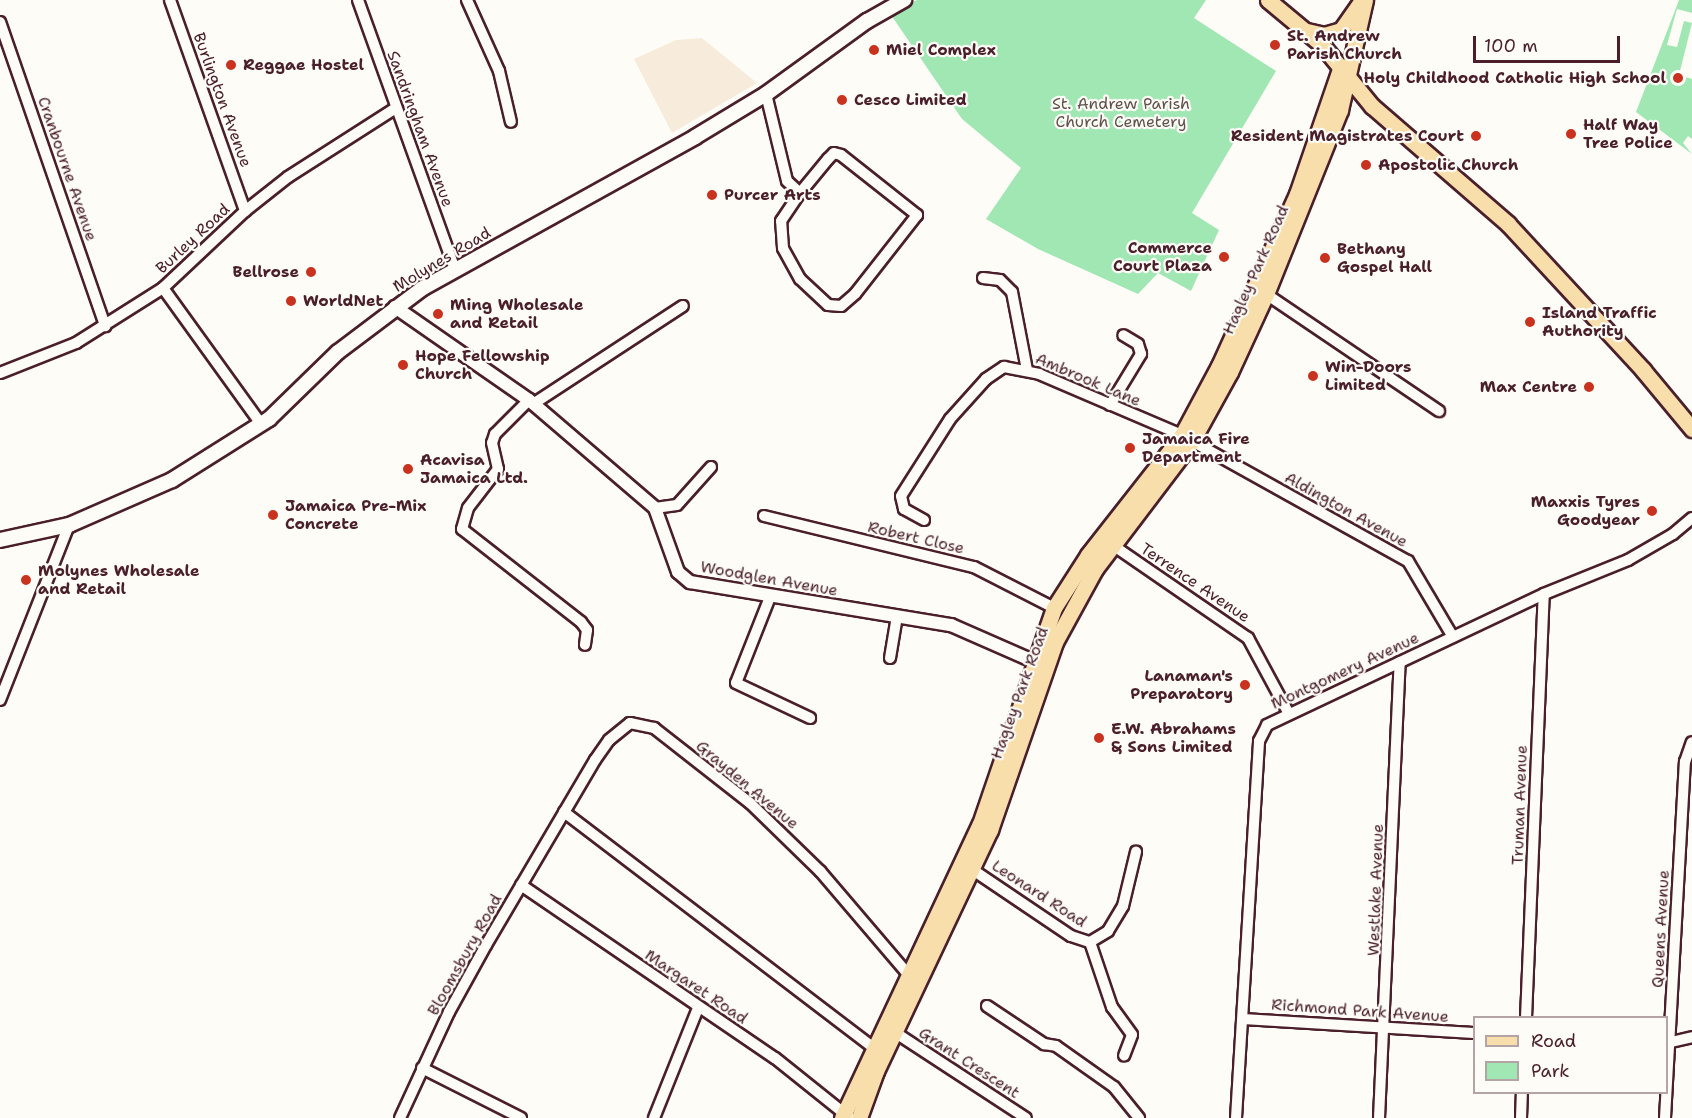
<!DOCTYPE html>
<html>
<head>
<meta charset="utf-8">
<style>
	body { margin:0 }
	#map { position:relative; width:1692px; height:1118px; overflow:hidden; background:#fdfcf7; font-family:"Shantell Sans",sans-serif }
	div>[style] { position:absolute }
	.built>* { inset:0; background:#f7ecdb }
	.green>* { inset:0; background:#a1e7b4 }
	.roads { filter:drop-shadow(2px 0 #4a1f2b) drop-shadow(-2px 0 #4a1f2b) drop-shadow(0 2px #4a1f2b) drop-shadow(0 -2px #4a1f2b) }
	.minor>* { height:10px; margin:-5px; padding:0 5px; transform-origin:5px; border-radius:5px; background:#fdfcf7 }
	.tertiary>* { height:12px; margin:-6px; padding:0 6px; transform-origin:6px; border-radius:6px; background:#fdfcf7 }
	.secondary>* { height:14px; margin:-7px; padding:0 7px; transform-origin:7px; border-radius:7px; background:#fdfcf7 }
	.primary>* { height:15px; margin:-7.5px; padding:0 7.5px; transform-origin:7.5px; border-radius:7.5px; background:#f8deab }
	.dots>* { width:16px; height:16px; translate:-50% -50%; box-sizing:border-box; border:3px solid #fdfcf7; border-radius:50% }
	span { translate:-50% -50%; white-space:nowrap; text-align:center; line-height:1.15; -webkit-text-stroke:4.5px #fdfcf7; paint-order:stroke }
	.poi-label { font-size:16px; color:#4a1f2b; font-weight:700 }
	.left { translate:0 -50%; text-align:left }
	.right { translate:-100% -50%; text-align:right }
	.street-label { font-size:16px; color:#4a1f2b }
	.park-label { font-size:16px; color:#60514d }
	.legend { position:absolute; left:1473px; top:1016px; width:195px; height:78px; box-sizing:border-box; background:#fdfcf7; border:2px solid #b5a4a5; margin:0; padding:8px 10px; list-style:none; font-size:18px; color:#4a1f2b }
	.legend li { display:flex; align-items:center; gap:12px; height:30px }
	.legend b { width:30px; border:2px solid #b5a4a5 }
	.scale { position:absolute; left:1473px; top:36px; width:147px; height:27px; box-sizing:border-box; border:3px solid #4a1f2b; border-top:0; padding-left:8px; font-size:18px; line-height:21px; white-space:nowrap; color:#4a1f2b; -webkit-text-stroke:4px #fdfcf7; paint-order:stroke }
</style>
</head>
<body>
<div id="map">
	<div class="built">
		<i style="clip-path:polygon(702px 38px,757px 83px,672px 133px,634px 59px,676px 40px)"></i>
	</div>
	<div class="green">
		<i style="clip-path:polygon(917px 0,1206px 0,1194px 18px,1276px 71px,1192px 213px,1219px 230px,1191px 291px,1158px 273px,1138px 294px,1038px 249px,986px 219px,1021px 168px,962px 119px,889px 12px)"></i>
		<i style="clip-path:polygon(1679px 0,1692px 0,1692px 13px,1677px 9px,1667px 45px,1677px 47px,1684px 21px,1692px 23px,1679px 75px,1692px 79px,1692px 139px,1688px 136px,1683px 143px,1692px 154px,1636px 112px)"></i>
	</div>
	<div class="roads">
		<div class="minor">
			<i style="left:170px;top:0;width:224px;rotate:70.4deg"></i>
			<i style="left:358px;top:0;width:286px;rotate:70.2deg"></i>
			<i style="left:467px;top:0;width:78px;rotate:65.7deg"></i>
			<i style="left:499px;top:71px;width:52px;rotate:76.8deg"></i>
			<i style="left:0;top:22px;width:322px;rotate:70.9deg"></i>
			<i style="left:766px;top:94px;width:89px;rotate:76.4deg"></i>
			<i style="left:787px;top:181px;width:18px;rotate:43deg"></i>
			<i style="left:800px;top:193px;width:44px;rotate:-50.5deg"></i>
			<i style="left:828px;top:159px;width:8px;rotate:-45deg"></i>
			<i style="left:834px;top:153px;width:7px;rotate:16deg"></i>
			<i style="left:841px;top:155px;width:97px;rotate:38.3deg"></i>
			<i style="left:917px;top:215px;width:100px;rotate:128.1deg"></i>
			<i style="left:855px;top:294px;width:18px;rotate:139deg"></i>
			<i style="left:841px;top:306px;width:13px;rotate:-176deg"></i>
			<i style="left:828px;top:305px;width:38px;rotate:-137deg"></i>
			<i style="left:800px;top:279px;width:35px;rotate:-119deg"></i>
			<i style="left:783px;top:248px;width:27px;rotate:-94deg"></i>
			<i style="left:781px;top:221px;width:34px;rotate:-56deg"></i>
			<i style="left:983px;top:278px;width:17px;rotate:7deg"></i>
			<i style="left:1000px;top:280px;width:17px;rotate:45deg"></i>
			<i style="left:1012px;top:292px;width:79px;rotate:79.1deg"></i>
			<i style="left:163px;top:288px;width:168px;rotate:54.2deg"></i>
			<i style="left:1266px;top:294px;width:209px;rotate:34.1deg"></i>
			<i style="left:0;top:373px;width:82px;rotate:-21.5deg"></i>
			<i style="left:76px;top:343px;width:103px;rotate:-32.3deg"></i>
			<i style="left:163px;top:288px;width:112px;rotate:-43.2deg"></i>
			<i style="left:245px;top:211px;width:55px;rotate:-38.3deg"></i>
			<i style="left:288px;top:177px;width:128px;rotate:-32.6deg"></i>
			<i style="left:529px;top:400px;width:48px;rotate:135deg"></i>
			<i style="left:495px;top:434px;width:9px;rotate:108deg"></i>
			<i style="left:492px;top:443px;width:27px;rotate:77deg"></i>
			<i style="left:498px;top:469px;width:49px;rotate:127.6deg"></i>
			<i style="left:468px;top:508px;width:22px;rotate:106deg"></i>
			<i style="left:462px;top:529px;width:151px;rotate:38deg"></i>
			<i style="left:581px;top:622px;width:10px;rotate:53deg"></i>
			<i style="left:587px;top:630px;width:15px;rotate:98deg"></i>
			<i style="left:533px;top:404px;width:179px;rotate:-33.2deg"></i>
			<i style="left:1110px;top:405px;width:60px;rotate:-58.7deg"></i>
			<i style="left:1141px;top:354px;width:10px;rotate:-107deg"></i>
			<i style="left:1138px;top:344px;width:17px;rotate:-149deg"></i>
			<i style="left:1192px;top:441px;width:247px;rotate:29.1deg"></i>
			<i style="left:1408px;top:561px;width:88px;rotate:59.4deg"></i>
			<i style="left:655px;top:508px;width:22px;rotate:-8deg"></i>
			<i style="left:677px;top:505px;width:51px;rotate:-48.2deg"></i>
			<i style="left:764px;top:516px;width:216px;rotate:13.7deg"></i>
			<i style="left:974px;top:567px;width:90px;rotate:27.1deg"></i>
			<i style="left:924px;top:520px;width:23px;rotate:-151deg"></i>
			<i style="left:904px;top:509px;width:13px;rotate:-103deg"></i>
			<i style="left:901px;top:496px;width:91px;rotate:-57.5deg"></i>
			<i style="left:950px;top:419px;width:54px;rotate:-48deg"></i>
			<i style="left:986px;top:379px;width:22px;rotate:-34deg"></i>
			<i style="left:1004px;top:367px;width:36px;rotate:11deg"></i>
			<i style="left:1039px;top:374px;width:155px;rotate:23.1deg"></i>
			<i style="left:1114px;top:546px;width:163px;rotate:34.5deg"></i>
			<i style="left:1248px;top:638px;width:84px;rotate:61.6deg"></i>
			<i style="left:770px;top:597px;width:92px;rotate:111.6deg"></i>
			<i style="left:736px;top:683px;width:82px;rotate:25.3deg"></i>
			<i style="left:890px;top:658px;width:43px;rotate:-80.5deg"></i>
			<i style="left:0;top:700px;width:188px;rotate:-68.5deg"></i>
			<i style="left:564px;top:812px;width:387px;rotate:37.3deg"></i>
			<i style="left:973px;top:870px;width:118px;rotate:34deg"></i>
			<i style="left:1071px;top:936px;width:20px;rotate:18deg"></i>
			<i style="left:1090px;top:942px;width:21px;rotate:-31deg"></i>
			<i style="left:1108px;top:931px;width:29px;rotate:-59deg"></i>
			<i style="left:1123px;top:906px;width:56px;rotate:-76.5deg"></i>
			<i style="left:521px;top:885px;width:307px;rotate:34.3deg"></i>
			<i style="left:775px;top:1058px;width:96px;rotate:38.7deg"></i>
			<i style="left:1090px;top:942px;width:69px;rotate:71.3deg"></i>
			<i style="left:1112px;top:1007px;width:34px;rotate:54deg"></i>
			<i style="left:1132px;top:1035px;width:22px;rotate:111deg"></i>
			<i style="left:987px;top:1006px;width:69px;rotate:33.7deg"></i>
			<i style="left:1044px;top:1044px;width:12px;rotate:9deg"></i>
			<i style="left:1056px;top:1046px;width:71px;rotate:35.3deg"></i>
			<i style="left:1114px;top:1087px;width:40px;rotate:51deg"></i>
			<i style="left:1526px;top:1018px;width:424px;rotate:-87.6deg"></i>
			<i style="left:1243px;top:1019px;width:231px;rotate:3.5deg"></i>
			<i style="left:896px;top:1033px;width:155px;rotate:33.2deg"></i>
			<i style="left:1667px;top:1043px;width:26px;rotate:-13deg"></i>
			<i style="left:422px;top:1068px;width:111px;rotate:26.8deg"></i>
			<i style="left:400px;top:1118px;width:117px;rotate:-65.2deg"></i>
			<i style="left:449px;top:1012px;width:77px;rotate:-61.1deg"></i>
			<i style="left:486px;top:945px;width:215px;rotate:-59.5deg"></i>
			<i style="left:595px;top:760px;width:24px;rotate:-55deg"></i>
			<i style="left:609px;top:740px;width:27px;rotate:-39deg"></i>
			<i style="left:630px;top:723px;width:25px;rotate:12deg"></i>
			<i style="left:654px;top:728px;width:122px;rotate:38deg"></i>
			<i style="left:750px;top:803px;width:98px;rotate:44.2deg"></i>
			<i style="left:820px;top:871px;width:134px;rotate:49.5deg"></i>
			<i style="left:654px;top:1118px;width:118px;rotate:-68.2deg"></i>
			<i style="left:1236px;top:1118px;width:378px;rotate:-86.5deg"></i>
			<i style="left:1259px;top:741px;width:18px;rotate:-63deg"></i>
			<i style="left:1267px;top:725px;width:306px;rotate:-25.3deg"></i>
			<i style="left:1544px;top:594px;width:91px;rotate:-22deg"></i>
			<i style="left:1628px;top:560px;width:52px;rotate:-30deg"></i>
			<i style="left:1673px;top:534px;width:25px;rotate:-40deg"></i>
			<i style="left:1379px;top:1118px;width:456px;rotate:-87.4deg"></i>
			<i style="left:1521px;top:1118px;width:26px;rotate:-88deg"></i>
			<i style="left:1665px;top:1118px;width:357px;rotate:-86.8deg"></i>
			<i style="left:1685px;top:762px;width:21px;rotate:-71deg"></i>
		</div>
		<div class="tertiary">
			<i style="left:395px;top:307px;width:163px;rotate:34.8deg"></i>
			<i style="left:529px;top:400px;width:166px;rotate:40.6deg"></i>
			<i style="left:655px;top:508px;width:68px;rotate:70.2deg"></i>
			<i style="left:678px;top:572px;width:16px;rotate:40deg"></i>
			<i style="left:690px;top:582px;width:265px;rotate:9.4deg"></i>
			<i style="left:951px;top:625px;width:99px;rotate:23.7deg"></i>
		</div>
		<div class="secondary">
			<i style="left:0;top:540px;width:71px;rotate:-12.3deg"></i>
			<i style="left:69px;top:525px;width:112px;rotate:-23.6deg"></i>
			<i style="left:172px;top:480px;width:115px;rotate:-32.2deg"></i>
			<i style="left:269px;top:419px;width:96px;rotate:-44.2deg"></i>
			<i style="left:338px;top:352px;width:106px;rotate:-37deg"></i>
			<i style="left:423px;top:288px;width:311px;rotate:-29deg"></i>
			<i style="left:695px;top:137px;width:83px;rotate:-31.2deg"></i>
			<i style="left:766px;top:94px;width:125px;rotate:-35.9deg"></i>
			<i style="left:867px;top:21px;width:43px;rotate:-29.6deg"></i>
		</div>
		<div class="primary">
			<i style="left:1268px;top:0;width:70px;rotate:39.8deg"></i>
			<i style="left:1322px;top:45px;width:79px;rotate:50.7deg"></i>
			<i style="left:1372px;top:106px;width:180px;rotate:40.9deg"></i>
			<i style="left:1508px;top:224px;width:199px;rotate:47.2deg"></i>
			<i style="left:1643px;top:370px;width:77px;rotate:50.3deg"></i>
			<i style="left:1307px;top:31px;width:17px;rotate:13deg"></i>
			<i style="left:1324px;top:35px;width:18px;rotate:-16deg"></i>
			<i style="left:1341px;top:30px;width:33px;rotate:-55deg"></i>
			<i style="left:842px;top:1118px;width:325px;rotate:-64.9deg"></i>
			<i style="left:980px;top:824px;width:228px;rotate:-71.1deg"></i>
			<i style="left:1054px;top:608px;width:63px;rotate:-57.3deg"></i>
			<i style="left:1088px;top:555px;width:152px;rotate:-51.9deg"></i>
			<i style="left:1182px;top:435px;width:78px;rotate:-61.8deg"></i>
			<i style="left:1219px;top:366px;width:189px;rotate:-65.6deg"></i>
			<i style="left:1297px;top:194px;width:135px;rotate:-71deg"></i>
			<i style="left:859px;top:1118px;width:50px;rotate:-70.1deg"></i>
			<i style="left:876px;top:1071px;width:267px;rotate:-64.7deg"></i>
			<i style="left:990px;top:830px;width:199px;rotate:-70.9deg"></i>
			<i style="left:1055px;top:642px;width:83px;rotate:-61.3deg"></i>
			<i style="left:1095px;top:569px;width:161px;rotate:-52.8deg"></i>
			<i style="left:1192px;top:441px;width:79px;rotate:-61.2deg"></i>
			<i style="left:1230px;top:372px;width:86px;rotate:-65.2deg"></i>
			<i style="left:1266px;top:294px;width:198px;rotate:-68.1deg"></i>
			<i style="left:1340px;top:110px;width:113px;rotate:-77.2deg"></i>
		</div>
	</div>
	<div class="dots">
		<i style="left:1275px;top:45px;background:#c8321e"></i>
		<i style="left:874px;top:50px;background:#c8321e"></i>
		<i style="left:231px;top:65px;background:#c8321e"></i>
		<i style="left:1678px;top:78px;background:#c8321e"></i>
		<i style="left:842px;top:100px;background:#c8321e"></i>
		<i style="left:1571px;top:134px;background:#c8321e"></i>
		<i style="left:1476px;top:136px;background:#c8321e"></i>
		<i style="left:1366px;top:165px;background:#c8321e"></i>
		<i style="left:712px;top:195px;background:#c8321e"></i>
		<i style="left:1224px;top:257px;background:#c8321e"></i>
		<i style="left:1325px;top:258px;background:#c8321e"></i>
		<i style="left:311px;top:272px;background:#c8321e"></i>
		<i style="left:291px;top:301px;background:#c8321e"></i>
		<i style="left:438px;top:314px;background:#c8321e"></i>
		<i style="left:1530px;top:322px;background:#c8321e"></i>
		<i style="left:403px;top:365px;background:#c8321e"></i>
		<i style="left:1313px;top:376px;background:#c8321e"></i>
		<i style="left:1589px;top:387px;background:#c8321e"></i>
		<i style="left:1130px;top:448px;background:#c8321e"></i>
		<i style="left:408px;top:469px;background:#c8321e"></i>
		<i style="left:1652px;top:511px;background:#c8321e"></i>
		<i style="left:273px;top:515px;background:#c8321e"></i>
		<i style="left:26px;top:580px;background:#c8321e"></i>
		<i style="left:1245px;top:685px;background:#c8321e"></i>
		<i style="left:1099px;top:738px;background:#c8321e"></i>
	</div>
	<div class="poi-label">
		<span class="left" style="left:1287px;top:45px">St. Andrew<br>Parish Church</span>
		<span class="left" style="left:886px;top:50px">Miel Complex</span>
		<span class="left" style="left:243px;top:65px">Reggae Hostel</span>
		<span class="right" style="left:1666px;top:78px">Holy Childhood Catholic High School</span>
		<span class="left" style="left:854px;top:100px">Cesco Limited</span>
		<span class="left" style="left:1583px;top:134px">Half Way<br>Tree Police</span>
		<span class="right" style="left:1464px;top:136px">Resident Magistrates Court</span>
		<span class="left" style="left:1378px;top:165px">Apostolic Church</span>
		<span class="left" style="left:724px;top:195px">Purcer Arts</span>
		<span class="right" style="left:1212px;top:257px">Commerce<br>Court Plaza</span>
		<span class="left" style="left:1337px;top:258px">Bethany<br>Gospel Hall</span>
		<span class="right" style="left:299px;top:272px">Bellrose</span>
		<span class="left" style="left:303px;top:301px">WorldNet</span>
		<span class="left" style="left:450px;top:314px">Ming Wholesale<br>and Retail</span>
		<span class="left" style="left:1542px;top:322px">Island Traffic<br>Authority</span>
		<span class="left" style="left:415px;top:365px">Hope Fellowship<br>Church</span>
		<span class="left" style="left:1325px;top:376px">Win-Doors<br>Limited</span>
		<span class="right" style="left:1577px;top:387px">Max Centre</span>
		<span class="left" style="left:1142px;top:448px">Jamaica Fire<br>Department</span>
		<span class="left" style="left:420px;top:469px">Acavisa<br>Jamaica Ltd.</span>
		<span class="right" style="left:1640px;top:511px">Maxxis Tyres<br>Goodyear</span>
		<span class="left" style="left:285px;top:515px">Jamaica Pre-Mix<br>Concrete</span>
		<span class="left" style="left:38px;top:580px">Molynes Wholesale<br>and Retail</span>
		<span class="right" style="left:1233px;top:685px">Lanaman's<br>Preparatory</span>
		<span class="left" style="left:1111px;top:738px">E.W. Abrahams<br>&amp; Sons Limited</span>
	</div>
	<div class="street-label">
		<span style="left:222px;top:100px;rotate:70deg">Burlington Avenue</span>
		<span style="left:420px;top:129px;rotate:70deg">Sandringham Avenue</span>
		<span style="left:67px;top:169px;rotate:71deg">Cranbourne Avenue</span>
		<span style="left:193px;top:239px;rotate:-43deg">Burley Road</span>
		<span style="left:442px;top:260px;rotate:-31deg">Molynes Road</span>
		<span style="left:1256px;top:270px;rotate:-66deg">Hagley Park Road</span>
		<span style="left:1088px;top:380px;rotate:23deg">Ambrook Lane</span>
		<span style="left:1346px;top:510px;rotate:29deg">Aldington Avenue</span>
		<span style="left:916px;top:538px;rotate:13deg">Robert Close</span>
		<span style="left:769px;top:579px;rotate:10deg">Woodglen Avenue</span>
		<span style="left:1195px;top:583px;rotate:34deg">Terrence Avenue</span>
		<span style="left:1345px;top:671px;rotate:-25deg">Montgomery Avenue</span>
		<span style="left:1020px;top:693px;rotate:-70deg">Hagley Park Road</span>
		<span style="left:747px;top:785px;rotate:40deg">Grayden Avenue</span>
		<span style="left:1520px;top:805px;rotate:-88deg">Truman Avenue</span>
		<span style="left:1376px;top:890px;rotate:-88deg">Westlake Avenue</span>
		<span style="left:1039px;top:894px;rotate:33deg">Leonard Road</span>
		<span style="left:1661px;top:929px;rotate:-87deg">Queens Avenue</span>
		<span style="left:465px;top:955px;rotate:-61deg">Bloomsbury Road</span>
		<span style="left:696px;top:987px;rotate:34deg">Margaret Road</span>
		<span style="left:1360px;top:1011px;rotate:4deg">Richmond Park Avenue</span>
		<span style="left:969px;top:1063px;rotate:33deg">Grant Crescent</span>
	</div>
	<div class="park-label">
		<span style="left:1121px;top:113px">St. Andrew Parish<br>Church Cemetery</span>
	</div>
	<ul class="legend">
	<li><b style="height:8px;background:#f8deab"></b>Road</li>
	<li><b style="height:16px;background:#a1e7b4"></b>Park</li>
	</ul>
	<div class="scale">100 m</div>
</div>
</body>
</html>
